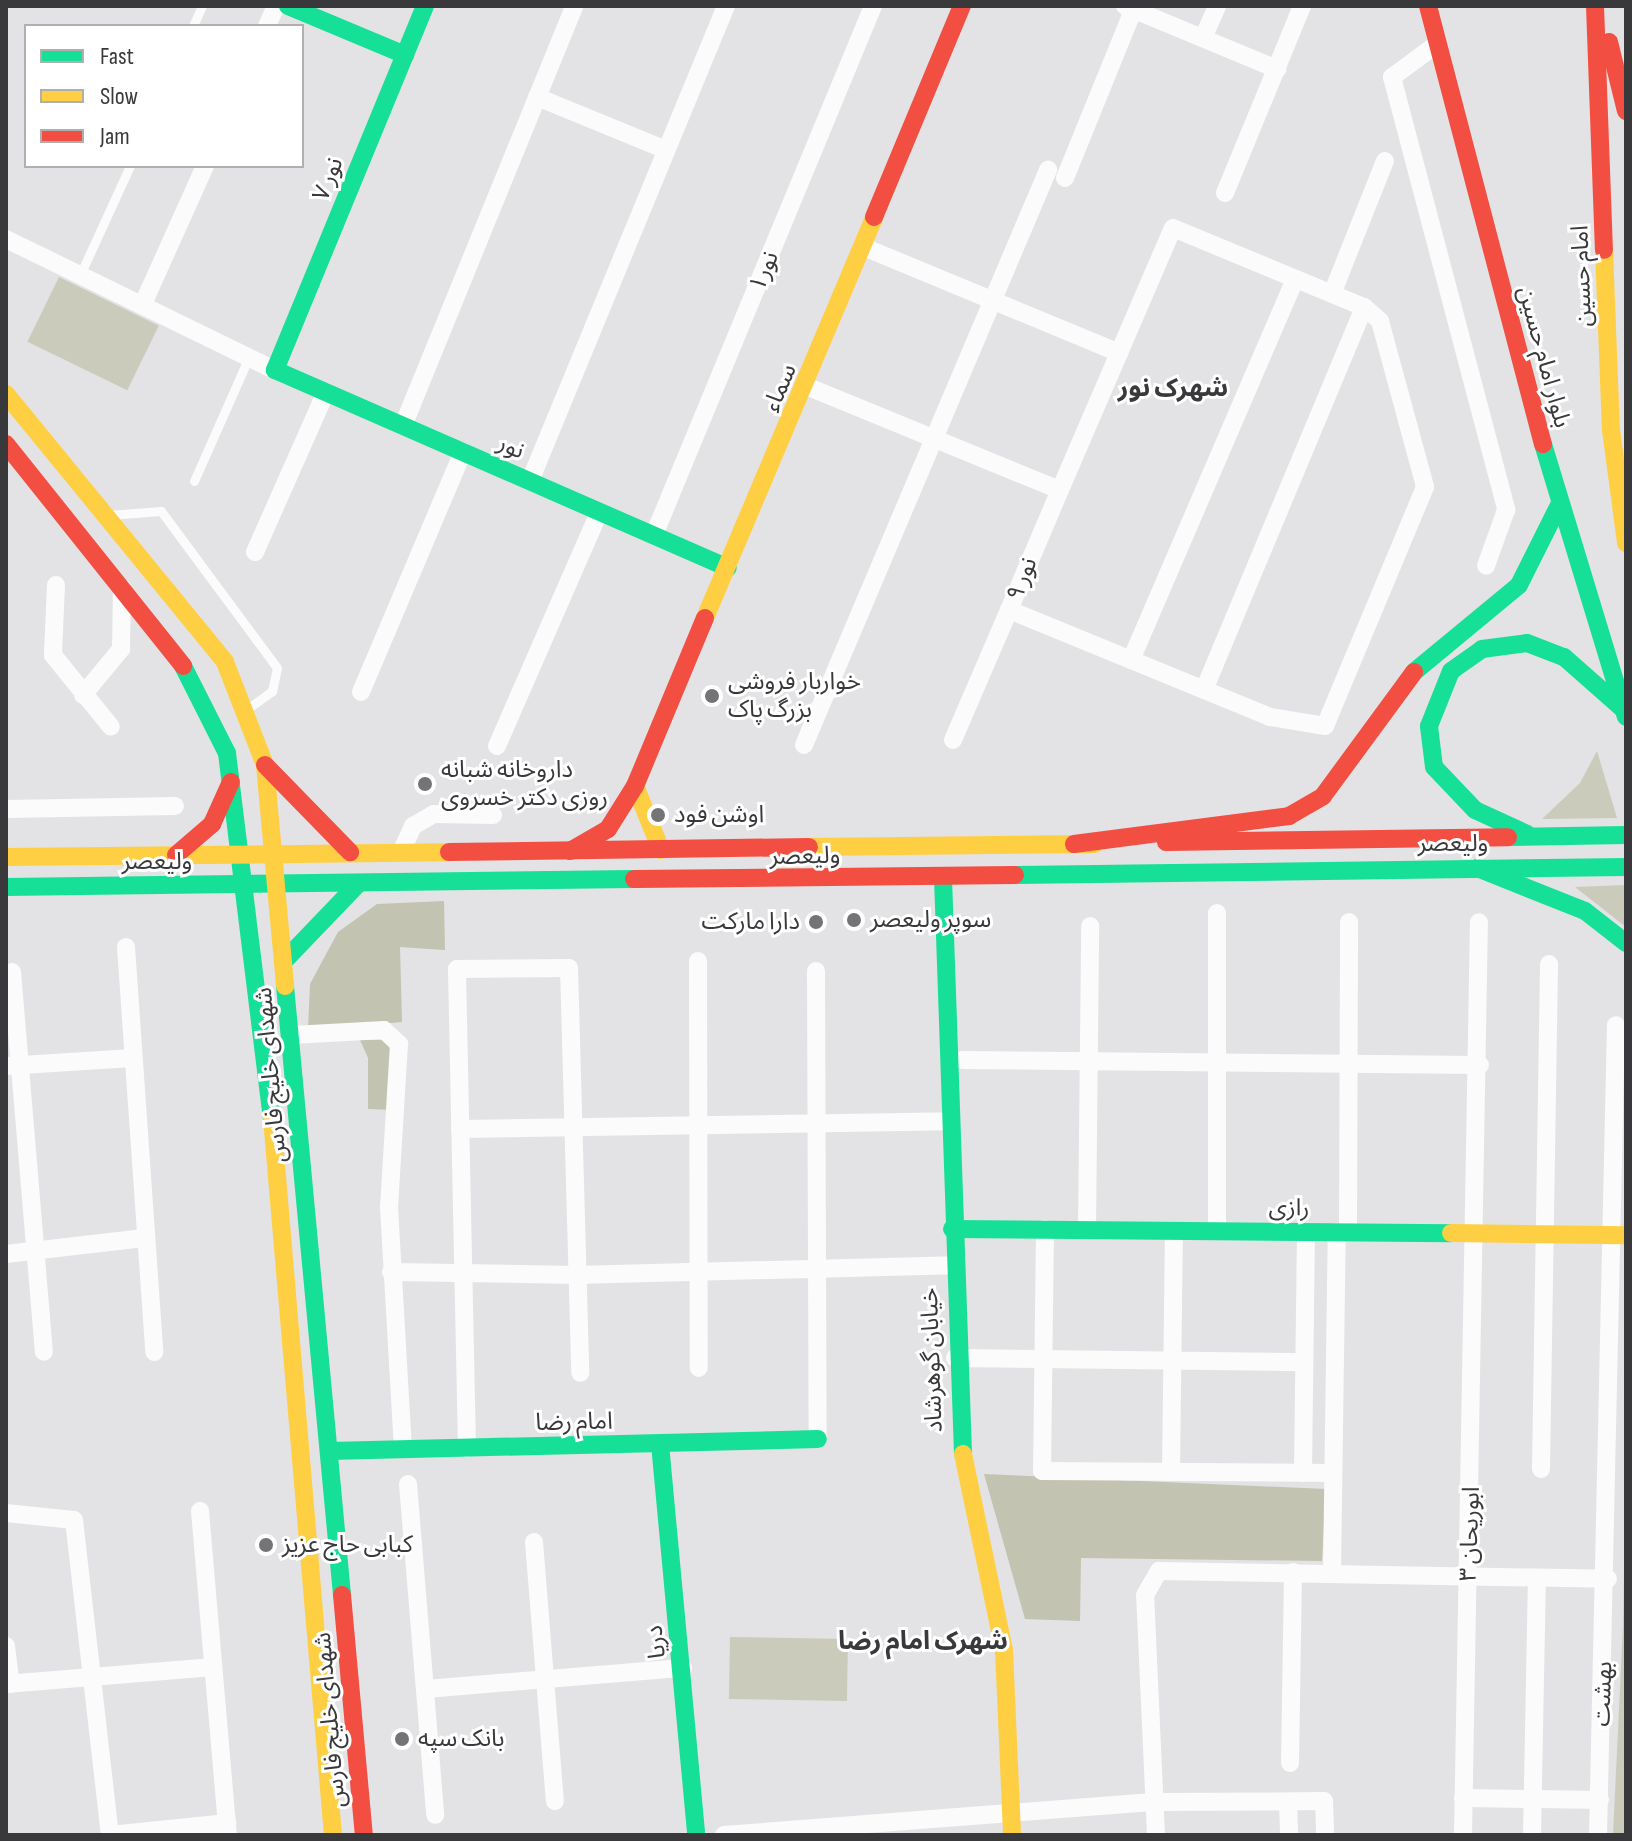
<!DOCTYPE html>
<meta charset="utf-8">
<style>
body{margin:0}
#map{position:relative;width:1632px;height:1841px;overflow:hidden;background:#e3e2e4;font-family:"Sofia Sans Condensed","Noto Sans Arabic",sans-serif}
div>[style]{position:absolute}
.green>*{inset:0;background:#cbcbbb;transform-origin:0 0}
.forest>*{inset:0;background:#c2c3b0}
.lane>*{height:9px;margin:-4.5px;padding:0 4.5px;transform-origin:4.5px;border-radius:4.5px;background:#fbfbfb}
.street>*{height:18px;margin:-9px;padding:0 9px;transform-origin:9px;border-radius:9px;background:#fbfbfb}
.fast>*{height:18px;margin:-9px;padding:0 9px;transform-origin:9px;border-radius:9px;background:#16e098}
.slow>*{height:18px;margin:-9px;padding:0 9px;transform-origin:9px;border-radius:9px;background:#ffcf43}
.jam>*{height:18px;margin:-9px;padding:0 9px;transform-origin:9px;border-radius:9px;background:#f24e42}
.dots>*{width:22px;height:22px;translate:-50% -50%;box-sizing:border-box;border:4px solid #fff;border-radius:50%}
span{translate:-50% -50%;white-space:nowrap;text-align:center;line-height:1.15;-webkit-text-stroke:6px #fff;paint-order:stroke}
.street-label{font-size:24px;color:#39383a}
.poi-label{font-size:24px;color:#39383a}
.left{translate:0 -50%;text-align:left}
.right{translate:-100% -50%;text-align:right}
.neighbourhood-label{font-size:26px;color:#39383a;font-weight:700}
.frame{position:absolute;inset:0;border:8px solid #39383a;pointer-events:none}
.legend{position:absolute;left:24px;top:24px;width:280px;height:144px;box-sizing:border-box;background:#fff;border:2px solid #b0afb0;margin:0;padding:10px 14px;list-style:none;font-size:24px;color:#39383a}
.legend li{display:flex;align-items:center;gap:16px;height:40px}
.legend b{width:40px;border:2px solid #b0afb0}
</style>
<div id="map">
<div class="green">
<div style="left:59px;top:277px;width:111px;height:72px;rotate:26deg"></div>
<div style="clip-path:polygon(1597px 751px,1617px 818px,1542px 819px,1580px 783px)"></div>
<div style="clip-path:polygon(1626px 885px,1626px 927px,1575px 887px)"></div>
<div style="clip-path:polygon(1626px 1454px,1626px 1835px,1613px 1835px,1623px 1626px)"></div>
<div style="left:730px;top:1637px;width:118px;height:62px;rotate:1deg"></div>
</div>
<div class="forest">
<div style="clip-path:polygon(444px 901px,445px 950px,400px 947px,402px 1022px,308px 1030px,310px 984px,338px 932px,377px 904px)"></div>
<div style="clip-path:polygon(360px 1040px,393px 1040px,397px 1110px,368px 1109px,368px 1058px)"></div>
<div style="clip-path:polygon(984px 1474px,1326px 1489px,1322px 1561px,1081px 1558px,1080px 1621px,1025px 1619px)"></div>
</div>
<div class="lane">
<div style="left:193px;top:26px;width:22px;rotate:-66deg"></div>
<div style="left:80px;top:275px;width:120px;rotate:-65.4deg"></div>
<div style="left:194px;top:481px;width:133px;rotate:-66.1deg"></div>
<div style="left:109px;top:515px;width:52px;rotate:-4.4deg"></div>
<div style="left:161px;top:511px;width:195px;rotate:53.5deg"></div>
<div style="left:277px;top:668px;width:24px;rotate:102deg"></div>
<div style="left:272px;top:691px;width:31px;rotate:144deg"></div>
</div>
<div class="street">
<div style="left:1125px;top:6px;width:165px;rotate:22.5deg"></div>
<div style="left:267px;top:26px;width:22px;rotate:-66deg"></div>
<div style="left:1203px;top:38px;width:35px;rotate:-66deg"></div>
<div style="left:1437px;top:44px;width:56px;rotate:143.7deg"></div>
<div style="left:1392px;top:77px;width:448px;rotate:75.2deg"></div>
<div style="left:1506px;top:510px;width:59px;rotate:109.7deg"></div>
<div style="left:537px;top:97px;width:139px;rotate:22.3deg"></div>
<div style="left:1065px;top:178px;width:186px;rotate:-67.9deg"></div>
<div style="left:1225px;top:193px;width:202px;rotate:-67.6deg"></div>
<div style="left:6px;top:239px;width:299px;rotate:26deg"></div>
<div style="left:866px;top:248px;width:274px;rotate:22.5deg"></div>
<div style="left:1332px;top:294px;width:143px;rotate:-68.3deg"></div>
<div style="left:143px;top:304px;width:151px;rotate:-65.8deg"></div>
<div style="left:806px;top:386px;width:274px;rotate:22.3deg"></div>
<div style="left:403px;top:426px;width:453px;rotate:-67.8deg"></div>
<div style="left:530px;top:481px;width:514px;rotate:-67.58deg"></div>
<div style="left:654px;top:535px;width:573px;rotate:-67.51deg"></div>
<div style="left:255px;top:552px;width:175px;rotate:-66.1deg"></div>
<div style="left:56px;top:585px;width:70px;rotate:92.5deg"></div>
<div style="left:53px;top:655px;width:92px;rotate:51.1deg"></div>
<div style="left:1131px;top:660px;width:415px;rotate:-66.7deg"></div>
<div style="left:1204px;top:690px;width:415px;rotate:-67.3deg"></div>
<div style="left:361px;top:692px;width:261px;rotate:-67deg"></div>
<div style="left:83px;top:695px;width:60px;rotate:-50.4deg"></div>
<div style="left:121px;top:649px;width:61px;rotate:-89.1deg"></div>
<div style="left:953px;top:740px;width:142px;rotate:-66.7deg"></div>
<div style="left:1009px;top:610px;width:130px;rotate:-67deg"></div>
<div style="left:1060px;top:490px;width:285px;rotate:-66.7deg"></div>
<div style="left:1173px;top:228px;width:207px;rotate:22.5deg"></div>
<div style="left:1364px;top:307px;width:21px;rotate:41deg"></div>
<div style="left:1380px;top:321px;width:172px;rotate:74.8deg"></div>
<div style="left:1425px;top:487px;width:259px;rotate:112.7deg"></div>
<div style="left:1325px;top:726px;width:56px;rotate:-170.7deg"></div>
<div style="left:1270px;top:717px;width:282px;rotate:-157.7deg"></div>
<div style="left:804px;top:745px;width:625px;rotate:-67.01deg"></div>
<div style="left:497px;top:746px;width:255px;rotate:-66.4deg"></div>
<div style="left:6px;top:809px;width:169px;rotate:-1deg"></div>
<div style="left:401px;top:852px;width:29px;rotate:-65deg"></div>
<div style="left:413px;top:826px;width:24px;rotate:-30deg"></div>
<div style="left:434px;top:814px;width:59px;rotate:1deg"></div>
<div style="left:1217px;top:913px;width:318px;rotate:90deg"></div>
<div style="left:126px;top:947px;width:406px;rotate:86deg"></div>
<div style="left:698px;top:961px;width:407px;rotate:89.9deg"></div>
<div style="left:816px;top:971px;width:468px;rotate:89.8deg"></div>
<div style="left:12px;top:972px;width:381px;rotate:85.2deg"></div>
<div style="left:292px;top:1035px;width:92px;rotate:-3.1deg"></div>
<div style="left:384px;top:1030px;width:21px;rotate:43deg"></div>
<div style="left:399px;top:1044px;width:163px;rotate:93.5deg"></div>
<div style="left:389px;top:1207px;width:242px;rotate:86.7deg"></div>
<div style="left:962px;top:1060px;width:518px;rotate:0.55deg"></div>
<div style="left:6px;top:1066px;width:127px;rotate:-3.6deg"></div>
<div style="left:460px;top:1129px;width:490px;rotate:-0.9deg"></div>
<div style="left:1045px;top:1229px;width:242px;rotate:90.7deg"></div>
<div style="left:1042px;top:1471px;width:291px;rotate:0.4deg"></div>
<div style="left:1087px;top:1230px;width:304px;rotate:-89.4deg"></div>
<div style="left:1348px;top:1232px;width:310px;rotate:-89.8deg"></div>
<div style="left:6px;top:1254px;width:139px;rotate:-6.6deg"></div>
<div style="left:391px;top:1272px;width:185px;rotate:0.9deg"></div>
<div style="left:576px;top:1275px;width:377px;rotate:-1.5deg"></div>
<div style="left:955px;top:1358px;width:349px;rotate:0.7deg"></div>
<div style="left:467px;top:1448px;width:479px;rotate:-91.2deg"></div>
<div style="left:457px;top:969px;width:112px;rotate:-0.5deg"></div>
<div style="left:569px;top:968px;width:405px;rotate:88.4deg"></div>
<div style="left:1541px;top:1469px;width:505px;rotate:-89.09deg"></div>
<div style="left:1171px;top:1472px;width:241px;rotate:-89.3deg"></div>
<div style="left:1303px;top:1473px;width:241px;rotate:-89.3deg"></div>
<div style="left:408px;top:1484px;width:332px;rotate:85.3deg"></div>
<div style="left:200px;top:1511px;width:325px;rotate:85.1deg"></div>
<div style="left:6px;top:1513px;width:68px;rotate:5.9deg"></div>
<div style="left:74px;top:1520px;width:317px;rotate:83.5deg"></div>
<div style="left:534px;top:1542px;width:260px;rotate:85.4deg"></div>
<div style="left:1332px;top:1573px;width:341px;rotate:-89.2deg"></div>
<div style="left:6px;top:1646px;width:38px;rotate:83deg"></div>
<div style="left:6px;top:1684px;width:208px;rotate:-4.7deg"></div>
<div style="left:426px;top:1689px;width:258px;rotate:-4.7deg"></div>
<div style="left:1290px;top:1763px;width:191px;rotate:-89.1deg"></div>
<div style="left:1463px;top:1798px;width:137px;rotate:0.8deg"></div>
<div style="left:1288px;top:1803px;width:32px;rotate:88deg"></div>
<div style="left:110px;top:1835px;width:118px;rotate:-5.9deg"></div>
<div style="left:724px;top:1835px;width:433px;rotate:-4.4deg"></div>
<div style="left:1156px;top:1802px;width:168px;rotate:-0.3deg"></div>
<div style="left:1324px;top:1801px;width:34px;rotate:88deg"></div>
<div style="left:1156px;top:1835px;width:240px;rotate:-92.6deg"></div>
<div style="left:1145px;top:1595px;width:28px;rotate:-60deg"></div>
<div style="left:1159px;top:1571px;width:449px;rotate:1deg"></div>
<div style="left:1463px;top:1835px;width:913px;rotate:-89deg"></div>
<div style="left:1532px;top:1835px;width:256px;rotate:-88.9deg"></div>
<div style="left:1598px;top:1835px;width:810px;rotate:-88.73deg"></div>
</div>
<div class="fast">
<div style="left:288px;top:6px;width:127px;rotate:22.7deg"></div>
<div style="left:425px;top:6px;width:394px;rotate:112.4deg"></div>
<div style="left:275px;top:370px;width:494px;rotate:23.6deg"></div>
<div style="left:1543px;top:444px;width:285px;rotate:73.1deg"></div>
<div style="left:183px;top:666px;width:97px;rotate:63.2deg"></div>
<div style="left:227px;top:753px;width:368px;rotate:83deg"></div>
<div style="left:1414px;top:672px;width:136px;rotate:-39.6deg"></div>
<div style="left:1519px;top:585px;width:89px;rotate:-63.4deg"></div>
<div style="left:1527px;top:834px;width:57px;rotate:-155.2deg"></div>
<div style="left:1475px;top:810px;width:59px;rotate:-133.6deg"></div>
<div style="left:1434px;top:767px;width:41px;rotate:-97deg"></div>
<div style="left:1429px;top:726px;width:59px;rotate:-68.2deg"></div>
<div style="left:1451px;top:671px;width:38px;rotate:-35deg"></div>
<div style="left:1482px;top:649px;width:45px;rotate:-7.6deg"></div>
<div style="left:1527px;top:643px;width:40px;rotate:21deg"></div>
<div style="left:1564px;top:657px;width:79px;rotate:41.4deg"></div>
<div style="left:1508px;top:837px;width:118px;rotate:-1deg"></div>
<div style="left:1477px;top:868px;width:116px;rotate:21.7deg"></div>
<div style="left:1585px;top:911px;width:52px;rotate:38deg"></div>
<div style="left:1015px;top:875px;width:611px;rotate:-0.75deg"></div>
<div style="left:943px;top:878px;width:576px;rotate:88.01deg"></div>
<div style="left:6px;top:887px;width:628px;rotate:-0.73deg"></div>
<div style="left:285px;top:960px;width:104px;rotate:-46.2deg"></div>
<div style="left:285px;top:986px;width:612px;rotate:84.65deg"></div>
<div style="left:952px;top:1229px;width:499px;rotate:0.5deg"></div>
<div style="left:660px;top:1444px;width:393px;rotate:84.7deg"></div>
<div style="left:330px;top:1451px;width:488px;rotate:-1.4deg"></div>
</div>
<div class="slow">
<div style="left:1604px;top:250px;width:180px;rotate:87.8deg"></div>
<div style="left:1611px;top:430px;width:114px;rotate:82.4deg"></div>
<div style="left:6px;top:394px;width:346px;rotate:50.7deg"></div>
<div style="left:225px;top:662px;width:110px;rotate:68.8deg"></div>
<div style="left:265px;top:765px;width:222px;rotate:84.8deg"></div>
<div style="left:705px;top:618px;width:435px;rotate:-67.1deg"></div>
<div style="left:635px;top:786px;width:69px;rotate:67.9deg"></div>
<div style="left:809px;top:847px;width:286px;rotate:-0.6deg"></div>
<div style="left:6px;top:857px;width:443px;rotate:-0.6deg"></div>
<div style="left:272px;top:1118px;width:720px;rotate:85.14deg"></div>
<div style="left:1451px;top:1233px;width:175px;rotate:0.7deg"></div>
<div style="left:963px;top:1454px;width:200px;rotate:78.2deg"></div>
<div style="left:1004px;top:1650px;width:185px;rotate:87.5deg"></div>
</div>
<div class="jam">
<div style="left:1428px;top:6px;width:453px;rotate:75.3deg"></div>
<div style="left:1595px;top:6px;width:244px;rotate:87.9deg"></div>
<div style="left:1609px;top:42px;width:71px;rotate:76.2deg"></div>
<div style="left:874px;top:217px;width:229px;rotate:-67.4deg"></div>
<div style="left:6px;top:444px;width:284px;rotate:51.4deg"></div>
<div style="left:265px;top:765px;width:122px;rotate:45.7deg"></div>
<div style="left:1166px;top:842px;width:342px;rotate:-0.8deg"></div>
<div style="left:1074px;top:844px;width:217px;rotate:-7.4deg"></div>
<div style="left:1289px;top:816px;width:39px;rotate:-30deg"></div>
<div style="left:1323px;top:796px;width:154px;rotate:-53.7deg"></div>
<div style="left:570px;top:851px;width:44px;rotate:-30.1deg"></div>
<div style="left:608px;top:829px;width:51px;rotate:-57.9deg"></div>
<div style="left:635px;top:786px;width:182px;rotate:-67.4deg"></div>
<div style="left:449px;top:852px;width:360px;rotate:-0.8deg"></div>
<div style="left:176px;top:855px;width:48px;rotate:-40.7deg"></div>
<div style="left:212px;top:824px;width:46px;rotate:-65.7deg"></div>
<div style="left:634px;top:879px;width:381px;rotate:-0.6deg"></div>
<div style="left:342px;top:1595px;width:241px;rotate:84.8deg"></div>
</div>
<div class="dots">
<div style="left:712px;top:696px;background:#747476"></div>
<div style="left:425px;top:784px;background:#747476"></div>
<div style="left:658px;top:815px;background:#747476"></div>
<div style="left:854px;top:920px;background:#747476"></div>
<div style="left:816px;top:922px;background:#747476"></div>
<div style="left:266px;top:1545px;background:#747476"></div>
<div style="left:402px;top:1739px;background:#747476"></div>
</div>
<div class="street-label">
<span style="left:328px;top:179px;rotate:-68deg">نور ۷</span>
<span style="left:764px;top:271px;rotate:-67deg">نور۱</span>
<span style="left:1582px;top:276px;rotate:-92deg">امام حسین</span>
<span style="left:1544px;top:357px;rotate:75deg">بلوار امام حسین</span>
<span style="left:780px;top:388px;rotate:-67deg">سماء</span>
<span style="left:511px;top:447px;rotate:24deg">نور</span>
<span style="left:1022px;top:579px;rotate:-68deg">نور ۹</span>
<span style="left:1453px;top:844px">ولیعصر</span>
<span style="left:805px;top:856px;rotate:-1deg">ولیعصر</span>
<span style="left:157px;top:862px">ولیعصر</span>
<span style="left:271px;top:1075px;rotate:-95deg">شهدای خلیج فارس</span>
<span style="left:1289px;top:1208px;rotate:1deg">رازی</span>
<span style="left:932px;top:1360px;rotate:-92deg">خیابان گوهرشاد</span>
<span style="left:574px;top:1422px;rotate:-1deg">امام رضا</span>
<span style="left:1470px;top:1534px;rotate:-88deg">ابوریحان ۳</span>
<span style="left:656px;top:1642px;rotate:-96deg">دریا</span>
<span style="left:1603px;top:1694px;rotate:-88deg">بهشت</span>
<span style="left:330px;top:1720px;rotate:-95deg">شهدای خلیج فارس</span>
</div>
<div class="poi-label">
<span class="left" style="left:728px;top:696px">خواربار فروشی<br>بزرگ پاک</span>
<span class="left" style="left:441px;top:784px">داروخانه شبانه<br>روزی دکتر خسروی</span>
<span class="left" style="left:674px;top:815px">اوشن فود</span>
<span class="left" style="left:870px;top:920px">سوپر ولیعصر</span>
<span class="right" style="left:800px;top:922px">دارا مارکت</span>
<span class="left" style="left:282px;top:1545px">کبابی حاج عزیز</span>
<span class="left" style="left:418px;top:1739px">بانک سپه</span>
</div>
<div class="neighbourhood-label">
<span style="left:1173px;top:389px">شهرک نور</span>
<span style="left:923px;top:1642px">شهرک امام رضا</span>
</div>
<div class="frame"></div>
<ul class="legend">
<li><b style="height:10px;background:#16e098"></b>Fast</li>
<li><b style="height:10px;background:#ffcf43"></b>Slow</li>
<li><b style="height:10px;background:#f24e42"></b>Jam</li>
</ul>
</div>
